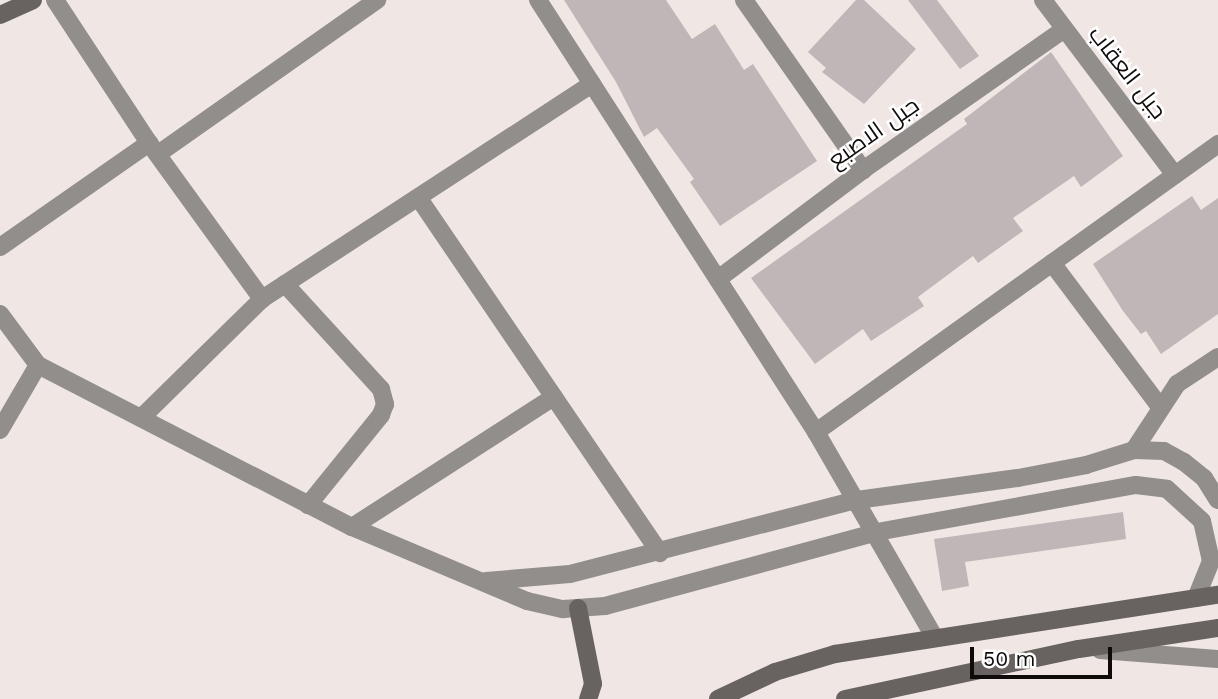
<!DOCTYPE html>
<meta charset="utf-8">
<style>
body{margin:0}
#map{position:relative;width:1218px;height:699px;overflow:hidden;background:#f0e7e5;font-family:"Work Sans",Cairo,sans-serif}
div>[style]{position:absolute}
.building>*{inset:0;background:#bfb6b8}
.street>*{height:18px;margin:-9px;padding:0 9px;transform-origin:9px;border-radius:9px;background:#918e8c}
.secondary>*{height:18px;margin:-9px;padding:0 9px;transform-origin:9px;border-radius:9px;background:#686361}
span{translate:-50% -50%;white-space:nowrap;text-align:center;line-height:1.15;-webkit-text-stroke:5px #fff;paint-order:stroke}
.street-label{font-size:23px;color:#0e0b0a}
.scale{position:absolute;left:970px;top:647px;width:142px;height:32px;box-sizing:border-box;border:4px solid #0e0b0a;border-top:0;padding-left:9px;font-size:21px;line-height:24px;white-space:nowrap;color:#0e0b0a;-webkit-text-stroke:5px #fff;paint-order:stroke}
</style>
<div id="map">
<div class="building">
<div style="clip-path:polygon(564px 0,666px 0,692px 39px,715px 24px,744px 70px,753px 64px,817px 161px,720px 226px,690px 182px,694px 179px,657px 128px,644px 137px,616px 82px)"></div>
<div style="clip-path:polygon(856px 0,864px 0,916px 49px,864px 104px,822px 72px,826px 68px,808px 52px)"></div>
<div style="clip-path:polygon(908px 0,937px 0,979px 56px,960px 69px)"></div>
<div style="clip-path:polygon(1051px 52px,1123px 156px,1081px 187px,1074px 176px,1013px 218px,1023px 231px,978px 263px,973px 256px,918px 297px,924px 306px,871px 341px,863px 329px,815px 364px,751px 278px,967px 124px,964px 119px)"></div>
<div style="clip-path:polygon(1192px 196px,1201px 210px,1218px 198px,1218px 314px,1161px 354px,1146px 331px,1141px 334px,1123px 311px,1093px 264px)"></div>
<div style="clip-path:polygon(1123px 512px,1126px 539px,965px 562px,969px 586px,942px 591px,934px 539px)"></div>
</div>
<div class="street">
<div style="left:55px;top:0;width:171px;rotate:56.7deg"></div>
<div style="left:149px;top:143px;width:193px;rotate:54.1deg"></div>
<div style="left:538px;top:0;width:514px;rotate:57.24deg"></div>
<div style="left:816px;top:432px;width:236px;rotate:60deg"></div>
<div style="left:744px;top:0;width:208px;rotate:55deg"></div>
<div style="left:1043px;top:0;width:219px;rotate:53deg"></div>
<div style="left:158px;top:154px;width:268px;rotate:-35.1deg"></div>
<div style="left:420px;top:200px;width:427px;rotate:55.8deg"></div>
<div style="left:0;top:247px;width:182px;rotate:-34.9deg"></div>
<div style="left:1052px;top:263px;width:181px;rotate:53.1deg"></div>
<div style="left:718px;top:279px;width:181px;rotate:-36.9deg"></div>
<div style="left:863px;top:170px;width:244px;rotate:-35deg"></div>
<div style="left:285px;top:284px;width:142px;rotate:47.6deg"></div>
<div style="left:381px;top:389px;width:16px;rotate:75deg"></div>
<div style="left:385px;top:404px;width:12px;rotate:110deg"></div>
<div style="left:381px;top:415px;width:116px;rotate:129deg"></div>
<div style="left:0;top:314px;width:64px;rotate:53.3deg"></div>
<div style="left:38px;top:365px;width:353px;rotate:27.3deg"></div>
<div style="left:352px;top:527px;width:190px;rotate:22.9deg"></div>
<div style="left:527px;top:601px;width:37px;rotate:13deg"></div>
<div style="left:563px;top:609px;width:42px;rotate:-4.1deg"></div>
<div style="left:605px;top:606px;width:282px;rotate:-15.2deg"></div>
<div style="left:877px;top:532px;width:263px;rotate:-10.3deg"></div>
<div style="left:1136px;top:485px;width:31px;rotate:7deg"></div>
<div style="left:1167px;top:489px;width:47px;rotate:42.4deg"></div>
<div style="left:1202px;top:521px;width:41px;rotate:77.3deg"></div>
<div style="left:1211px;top:561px;width:40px;rotate:112deg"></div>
<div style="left:141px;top:418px;width:170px;rotate:-44.5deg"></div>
<div style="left:262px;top:299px;width:394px;rotate:-33.1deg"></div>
<div style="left:0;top:430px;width:75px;rotate:-59.7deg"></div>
<div style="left:816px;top:432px;width:495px;rotate:-35.6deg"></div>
<div style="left:1134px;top:450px;width:79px;rotate:-56.9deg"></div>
<div style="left:1177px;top:384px;width:49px;rotate:-33.4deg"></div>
<div style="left:352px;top:527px;width:240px;rotate:-32.8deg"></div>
<div style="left:486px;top:581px;width:84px;rotate:-4.8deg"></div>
<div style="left:570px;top:574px;width:296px;rotate:-14.5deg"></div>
<div style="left:857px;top:500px;width:162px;rotate:-7.8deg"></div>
<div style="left:1018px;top:478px;width:69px;rotate:-10.8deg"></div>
<div style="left:1086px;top:465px;width:50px;rotate:-17.4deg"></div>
<div style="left:1134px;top:450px;width:30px;rotate:2deg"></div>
<div style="left:1164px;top:451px;width:23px;rotate:29deg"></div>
<div style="left:1184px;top:462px;width:26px;rotate:39deg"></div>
<div style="left:1204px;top:478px;width:26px;rotate:58deg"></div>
<div style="left:1100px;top:650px;width:118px;rotate:4.4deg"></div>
</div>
<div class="secondary">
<div style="left:0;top:15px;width:36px;rotate:-24deg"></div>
<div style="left:578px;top:608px;width:77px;rotate:78.8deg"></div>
<div style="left:593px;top:684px;width:16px;rotate:108deg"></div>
<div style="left:718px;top:699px;width:63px;rotate:-25.3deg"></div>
<div style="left:775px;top:672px;width:63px;rotate:-16.7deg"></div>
<div style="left:835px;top:654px;width:388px;rotate:-8.8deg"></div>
<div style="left:845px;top:699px;width:239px;rotate:-12.1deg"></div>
<div style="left:1079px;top:649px;width:141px;rotate:-8.6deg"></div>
</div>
<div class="street-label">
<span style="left:1127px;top:73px;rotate:52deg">جبل العقاب</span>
<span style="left:874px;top:133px;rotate:-35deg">جبل الاصبع</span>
</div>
<div class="scale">50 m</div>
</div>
